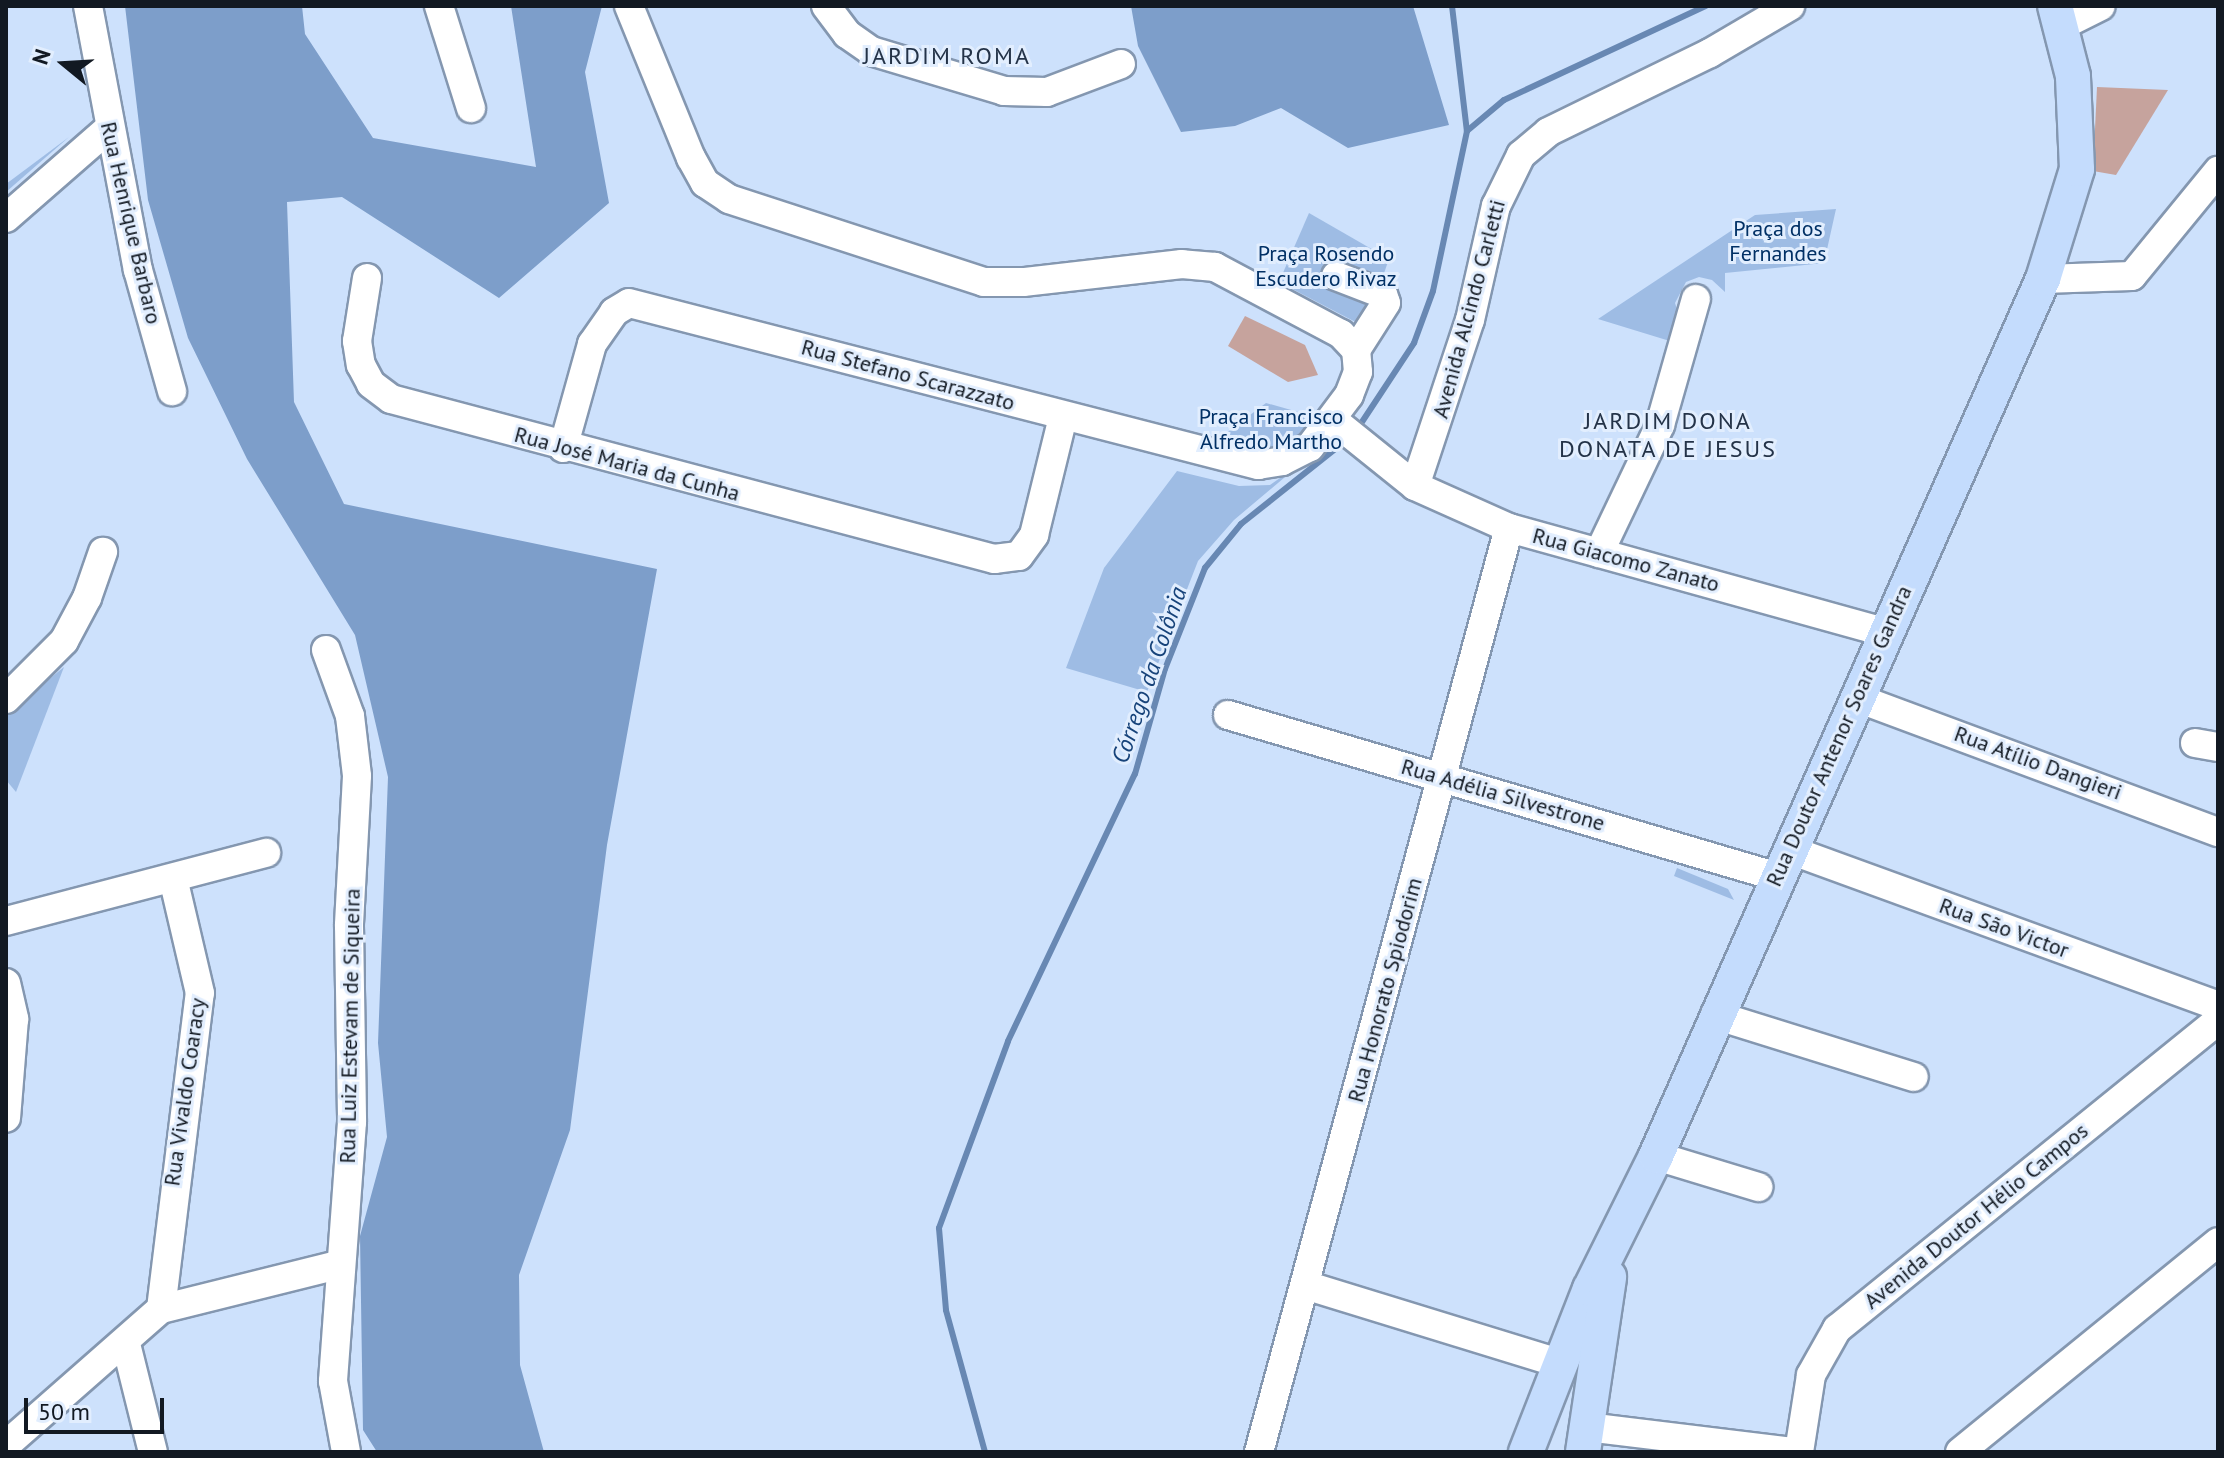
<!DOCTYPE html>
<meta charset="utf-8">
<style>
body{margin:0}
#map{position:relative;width:2224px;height:1458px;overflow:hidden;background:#cde1fc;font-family:"PT Sans",sans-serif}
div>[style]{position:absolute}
.green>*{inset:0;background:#9ebce4}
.forest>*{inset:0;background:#7d9eca}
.stream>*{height:6px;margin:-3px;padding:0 3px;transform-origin:3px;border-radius:3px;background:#6888b3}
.building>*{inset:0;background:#c6a39d}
.roads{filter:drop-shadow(2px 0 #8497b0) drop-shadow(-2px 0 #8497b0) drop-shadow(0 2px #8497b0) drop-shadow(0 -2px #8497b0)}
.minor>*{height:28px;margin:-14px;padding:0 14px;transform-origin:14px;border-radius:14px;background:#fff}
.major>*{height:34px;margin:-17px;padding:0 17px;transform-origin:17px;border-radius:17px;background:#c4dcfd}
span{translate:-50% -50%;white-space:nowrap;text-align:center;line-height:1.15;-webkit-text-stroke:6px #e2eefe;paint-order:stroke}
.street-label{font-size:22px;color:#121922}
.park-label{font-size:22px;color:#013065}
.neighbourhood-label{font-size:24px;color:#243348;letter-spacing:2px}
.water-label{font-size:24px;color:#17437a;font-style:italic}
.frame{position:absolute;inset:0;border:8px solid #121922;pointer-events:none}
.north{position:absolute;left:24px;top:24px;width:80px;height:80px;-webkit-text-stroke:6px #e2eefe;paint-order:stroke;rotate:288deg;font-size:22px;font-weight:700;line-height:32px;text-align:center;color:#121922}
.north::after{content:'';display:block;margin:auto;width:28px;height:36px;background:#121922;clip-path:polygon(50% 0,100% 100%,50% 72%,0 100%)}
.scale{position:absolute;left:24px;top:1398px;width:140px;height:36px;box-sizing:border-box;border:4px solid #121922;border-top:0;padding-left:10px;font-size:24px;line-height:28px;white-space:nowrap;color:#121922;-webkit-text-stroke:6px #e2eefe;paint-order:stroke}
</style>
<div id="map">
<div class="green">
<div style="clip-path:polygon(69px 137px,6px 192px,6px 184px)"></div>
<div style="clip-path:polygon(1836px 209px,1824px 263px,1725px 273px,1725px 292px,1712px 280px,1699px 277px,1686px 282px,1675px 303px,1679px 315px,1673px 342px,1598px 319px,1755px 215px)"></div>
<div style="clip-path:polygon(1309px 213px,1389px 259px,1365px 327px,1279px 282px)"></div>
<div style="clip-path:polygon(1266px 403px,1323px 419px,1311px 435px,1260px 456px,1214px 442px)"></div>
<div style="clip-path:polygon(1304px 461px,1234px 520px,1198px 561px,1147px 692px,1066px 668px,1104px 568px,1177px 471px,1239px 486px,1270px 485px)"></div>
<div style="clip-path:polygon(64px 667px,16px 792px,6px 780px,6px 714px)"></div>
<div style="clip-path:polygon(1677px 868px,1728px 889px,1734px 900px,1674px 876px)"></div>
</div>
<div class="forest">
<div style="clip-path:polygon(125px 6px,302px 6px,305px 34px,373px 138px,536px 167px,511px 6px,602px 6px,585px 72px,609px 203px,499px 298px,342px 197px,287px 202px,294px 402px,344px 504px,657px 569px,607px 845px,570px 1130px,519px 1275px,520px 1365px,544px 1452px,377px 1452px,363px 1430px,360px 1236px,387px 1137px,378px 1043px,388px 777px,355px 635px,247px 459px,188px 338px,148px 200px)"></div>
<div style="clip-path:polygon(1131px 6px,1413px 6px,1449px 125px,1348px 148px,1281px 108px,1235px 126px,1181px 132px,1138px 46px)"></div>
</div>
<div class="stream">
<div style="left:1452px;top:6px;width:126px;rotate:83.2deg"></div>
<div style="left:1358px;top:428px;width:102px;rotate:-56.6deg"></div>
<div style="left:1414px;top:343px;width:55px;rotate:-69.9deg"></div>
<div style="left:1433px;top:291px;width:164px;rotate:-78deg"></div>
<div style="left:1467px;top:131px;width:48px;rotate:-40deg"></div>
<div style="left:1504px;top:100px;width:223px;rotate:-25deg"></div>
<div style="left:985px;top:1452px;width:147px;rotate:-105.4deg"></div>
<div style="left:946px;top:1310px;width:82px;rotate:-94.9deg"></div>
<div style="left:939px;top:1228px;width:199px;rotate:-69.7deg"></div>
<div style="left:1008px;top:1041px;width:296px;rotate:-64.6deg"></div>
<div style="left:1135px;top:774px;width:109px;rotate:-74.1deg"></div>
<div style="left:1165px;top:669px;width:109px;rotate:-68.4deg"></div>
<div style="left:1205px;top:568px;width:57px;rotate:-50.7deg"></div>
<div style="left:1241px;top:524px;width:137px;rotate:-38.5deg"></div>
</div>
<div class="building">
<div style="clip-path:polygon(2097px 87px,2168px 90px,2116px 175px,2093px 171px)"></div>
<div style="clip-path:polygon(1245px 316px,1305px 345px,1318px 375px,1288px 382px,1228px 346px)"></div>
</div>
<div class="roads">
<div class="minor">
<div style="left:88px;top:6px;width:269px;rotate:79.3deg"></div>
<div style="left:138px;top:270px;width:126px;rotate:74.3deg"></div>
<div style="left:439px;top:6px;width:107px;rotate:72.6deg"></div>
<div style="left:826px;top:6px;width:35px;rotate:53deg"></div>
<div style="left:847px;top:34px;width:29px;rotate:35deg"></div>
<div style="left:871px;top:51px;width:139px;rotate:16.7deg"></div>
<div style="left:1004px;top:91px;width:43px;rotate:1.3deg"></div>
<div style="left:1047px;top:92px;width:79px;rotate:-20.7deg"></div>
<div style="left:2063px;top:25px;width:42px;rotate:-26.6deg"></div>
<div style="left:6px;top:218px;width:135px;rotate:-41.1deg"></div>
<div style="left:1336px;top:276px;width:50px;rotate:21deg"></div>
<div style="left:1383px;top:294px;width:9px;rotate:72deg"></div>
<div style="left:1386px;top:303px;width:56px;rotate:122.6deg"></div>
<div style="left:367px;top:278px;width:64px;rotate:99deg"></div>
<div style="left:357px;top:341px;width:24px;rotate:81deg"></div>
<div style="left:361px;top:365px;width:21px;rotate:62deg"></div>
<div style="left:371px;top:384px;width:25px;rotate:37deg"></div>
<div style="left:391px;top:399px;width:624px;rotate:14.86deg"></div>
<div style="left:994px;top:559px;width:25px;rotate:-7deg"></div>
<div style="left:1019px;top:556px;width:26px;rotate:-54deg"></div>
<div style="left:1034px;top:535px;width:122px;rotate:-76.2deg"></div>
<div style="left:2043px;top:279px;width:89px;rotate:-1.9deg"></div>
<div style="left:2132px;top:276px;width:136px;rotate:-50.7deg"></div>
<div style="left:1333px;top:420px;width:105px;rotate:38.8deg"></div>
<div style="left:1415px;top:486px;width:103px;rotate:24.1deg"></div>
<div style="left:1509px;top:528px;width:390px;rotate:15.5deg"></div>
<div style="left:563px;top:448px;width:108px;rotate:-74.4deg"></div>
<div style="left:592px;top:344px;width:39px;rotate:-55deg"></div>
<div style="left:614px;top:312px;width:17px;rotate:-31deg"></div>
<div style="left:629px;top:303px;width:650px;rotate:14.44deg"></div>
<div style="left:1258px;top:465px;width:24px;rotate:-9deg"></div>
<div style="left:1282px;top:461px;width:31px;rotate:-27deg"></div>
<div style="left:1310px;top:447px;width:65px;rotate:-53.1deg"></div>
<div style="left:1349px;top:395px;width:25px;rotate:-69deg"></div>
<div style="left:1358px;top:372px;width:22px;rotate:-95deg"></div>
<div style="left:1356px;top:350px;width:22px;rotate:-133deg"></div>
<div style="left:1341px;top:334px;width:143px;rotate:-152deg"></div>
<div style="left:1215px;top:267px;width:33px;rotate:-175deg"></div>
<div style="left:1182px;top:264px;width:160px;rotate:173.5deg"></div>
<div style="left:1023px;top:282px;width:39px;rotate:180deg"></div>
<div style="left:984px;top:282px;width:268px;rotate:-162deg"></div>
<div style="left:729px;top:199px;width:29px;rotate:-146deg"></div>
<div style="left:705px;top:183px;width:29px;rotate:-119deg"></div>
<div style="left:691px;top:158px;width:164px;rotate:-112.2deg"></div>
<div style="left:1415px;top:486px;width:175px;rotate:-71.7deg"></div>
<div style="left:1470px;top:320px;width:117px;rotate:-77.2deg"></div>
<div style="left:1496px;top:206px;width:57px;rotate:-63.9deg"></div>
<div style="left:1521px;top:155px;width:35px;rotate:-40deg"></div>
<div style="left:1548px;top:132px;width:180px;rotate:-26deg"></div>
<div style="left:1710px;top:53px;width:93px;rotate:-30.4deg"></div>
<div style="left:1599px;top:553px;width:142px;rotate:-64.5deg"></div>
<div style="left:1660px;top:425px;width:131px;rotate:-74.1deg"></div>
<div style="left:326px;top:650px;width:70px;rotate:70deg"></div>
<div style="left:350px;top:716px;width:60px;rotate:83.3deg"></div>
<div style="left:357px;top:776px;width:150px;rotate:93.1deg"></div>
<div style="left:349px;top:926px;width:196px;rotate:89.1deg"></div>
<div style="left:352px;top:1122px;width:260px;rotate:94.2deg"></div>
<div style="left:333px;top:1381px;width:72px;rotate:79.6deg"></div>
<div style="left:1857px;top:698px;width:385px;rotate:20.4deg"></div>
<div style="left:6px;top:699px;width:82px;rotate:-45deg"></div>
<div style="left:64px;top:641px;width:49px;rotate:-61.9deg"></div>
<div style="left:87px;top:598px;width:49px;rotate:-70.8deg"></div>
<div style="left:1228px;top:715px;width:573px;rotate:16.41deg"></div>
<div style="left:2195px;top:743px;width:23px;rotate:10deg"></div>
<div style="left:1790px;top:850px;width:456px;rotate:20deg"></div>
<div style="left:6px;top:921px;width:269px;rotate:-14.7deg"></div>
<div style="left:6px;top:983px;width:37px;rotate:77deg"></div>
<div style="left:14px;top:1019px;width:99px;rotate:94.6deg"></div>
<div style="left:1715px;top:1015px;width:208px;rotate:17.3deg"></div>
<div style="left:1656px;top:1156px;width:107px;rotate:16.9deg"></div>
<div style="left:1305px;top:1285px;width:268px;rotate:17.1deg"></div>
<div style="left:161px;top:1309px;width:318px;rotate:-83deg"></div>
<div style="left:200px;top:993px;width:118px;rotate:-103.2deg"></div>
<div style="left:126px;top:1344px;width:111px;rotate:76deg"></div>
<div style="left:1587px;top:1427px;width:209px;rotate:6.9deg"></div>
<div style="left:6px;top:1445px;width:206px;rotate:-41.3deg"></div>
<div style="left:161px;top:1309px;width:182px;rotate:-14deg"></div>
<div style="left:1259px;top:1452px;width:957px;rotate:-74.86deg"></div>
<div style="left:1799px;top:1452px;width:78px;rotate:-81.1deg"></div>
<div style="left:1811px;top:1375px;width:53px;rotate:-60.5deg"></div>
<div style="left:1837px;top:1329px;width:490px;rotate:-39deg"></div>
<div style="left:1960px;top:1452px;width:333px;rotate:-39.1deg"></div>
</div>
<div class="major">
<div style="left:1526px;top:1452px;width:175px;rotate:-68.6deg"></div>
<div style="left:1590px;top:1289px;width:148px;rotate:-63.6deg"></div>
<div style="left:1656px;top:1156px;width:959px;rotate:-66.19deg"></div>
<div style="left:2043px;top:279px;width:115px;rotate:-72.8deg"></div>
<div style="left:2077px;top:169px;width:93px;rotate:-92.5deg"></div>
<div style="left:2073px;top:76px;width:72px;rotate:-104.4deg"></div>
<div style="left:1583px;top:1452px;width:177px;rotate:-81.5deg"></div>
</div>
</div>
<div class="street-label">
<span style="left:131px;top:223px;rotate:77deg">Rua Henrique Barbaro</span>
<span style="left:1469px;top:309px;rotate:-75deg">Avenida Alcindo Carletti</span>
<span style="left:908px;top:375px;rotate:15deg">Rua Stefano Scarazzato</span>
<span style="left:627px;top:464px;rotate:15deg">Rua José Maria da Cunha</span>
<span style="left:1626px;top:560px;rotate:15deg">Rua Giacomo Zanato</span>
<span style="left:1839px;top:736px;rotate:-66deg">Rua Doutor Antenor Soares Gandra</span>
<span style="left:2038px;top:763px;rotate:20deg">Rua Atílio Dangieri</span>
<span style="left:1503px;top:795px;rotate:16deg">Rua Adélia Silvestrone</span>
<span style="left:2004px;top:928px;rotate:20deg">Rua São Victor</span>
<span style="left:1385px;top:990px;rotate:-75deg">Rua Honorato Spiodorim</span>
<span style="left:350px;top:1026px;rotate:-89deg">Rua Luiz Estevam de Siqueira</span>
<span style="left:185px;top:1092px;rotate:-82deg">Rua Vivaldo Coaracy</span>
<span style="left:1976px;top:1216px;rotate:-39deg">Avenida Doutor Hélio Campos</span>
</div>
<div class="park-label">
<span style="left:1778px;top:241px">Praça dos<br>Fernandes</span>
<span style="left:1326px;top:266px">Praça Rosendo<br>Escudero Rivaz</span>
<span style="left:1271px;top:429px">Praça Francisco<br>Alfredo Martho</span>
</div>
<div class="neighbourhood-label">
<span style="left:947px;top:56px">JARDIM ROMA</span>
<span style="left:1668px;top:435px">JARDIM DONA<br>DONATA DE JESUS</span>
</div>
<div class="water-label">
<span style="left:1149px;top:675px;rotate:-71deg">Córrego da Colônia</span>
</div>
<div class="frame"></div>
<div class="north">N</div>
<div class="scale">50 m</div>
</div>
